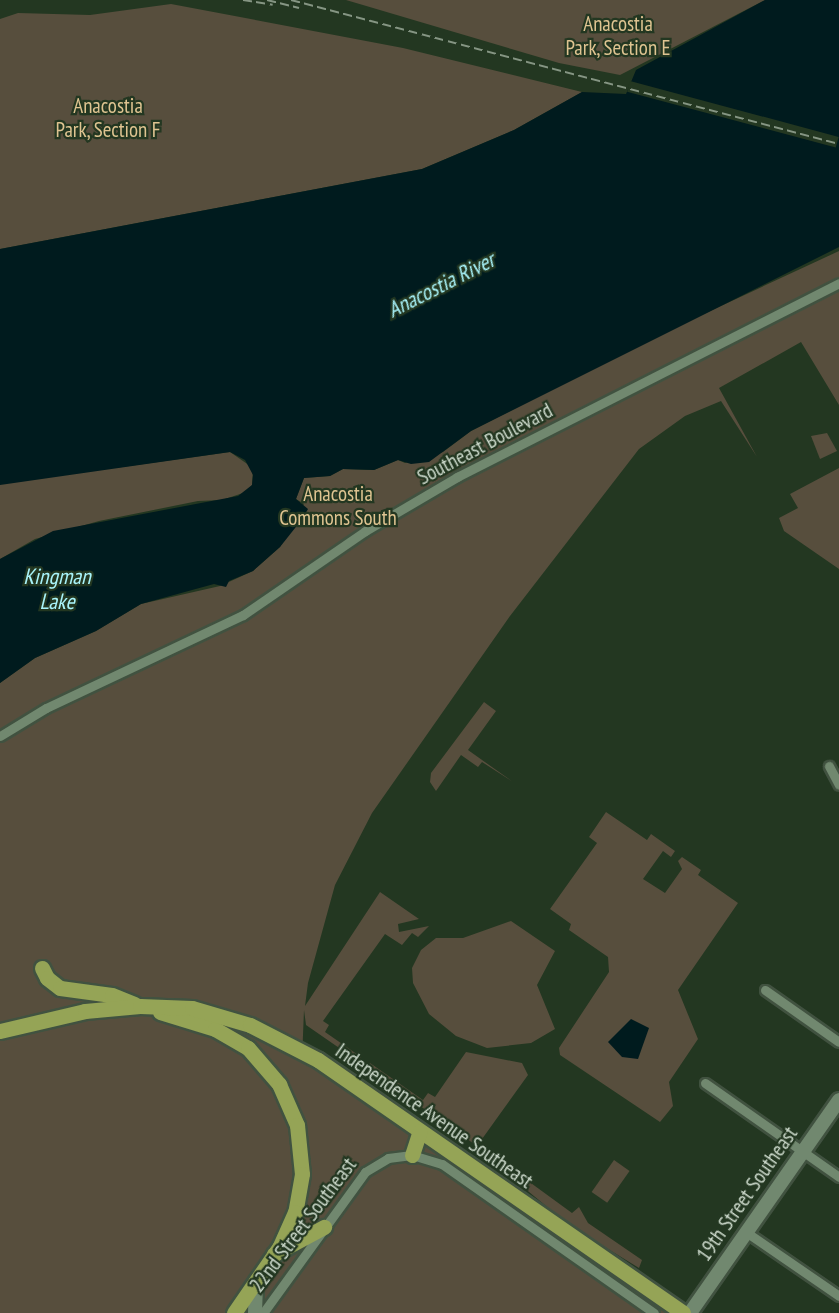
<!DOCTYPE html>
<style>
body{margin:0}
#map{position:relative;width:839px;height:1313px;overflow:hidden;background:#233721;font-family:"PT Sans Narrow",sans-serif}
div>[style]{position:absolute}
.green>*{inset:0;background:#574e3d;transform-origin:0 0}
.water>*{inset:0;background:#001b1e}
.pier>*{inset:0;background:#233721;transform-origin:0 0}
.roads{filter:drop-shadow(2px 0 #415240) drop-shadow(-2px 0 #415240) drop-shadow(0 2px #415240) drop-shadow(0 -2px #415240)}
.street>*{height:9px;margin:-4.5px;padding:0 4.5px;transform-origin:4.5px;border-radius:4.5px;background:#71886f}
.secondary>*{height:14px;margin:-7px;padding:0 7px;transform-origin:7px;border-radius:7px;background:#71886f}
.primary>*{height:15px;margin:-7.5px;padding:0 7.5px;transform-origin:7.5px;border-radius:7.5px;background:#95a456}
.rail>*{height:2px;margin-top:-1px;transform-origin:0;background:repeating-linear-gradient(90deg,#859583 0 9px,transparent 0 13.5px)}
span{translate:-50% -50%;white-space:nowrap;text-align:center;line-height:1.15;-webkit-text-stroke:4.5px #233721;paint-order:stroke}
.park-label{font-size:21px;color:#dfc491}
.street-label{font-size:21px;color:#ccd9cb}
.water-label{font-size:22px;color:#a8f3f9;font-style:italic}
</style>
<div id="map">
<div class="green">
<div style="clip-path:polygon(346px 0,765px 0,620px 75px,559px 63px)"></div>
<div style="clip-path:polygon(171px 4px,403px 48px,582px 92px,514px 130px,422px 169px,0 249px,0 19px,18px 13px,90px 15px)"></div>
<div style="clip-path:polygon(839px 251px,839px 405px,801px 342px,719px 388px,757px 457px,721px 401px,685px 416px,639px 449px,510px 616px,372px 813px,335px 885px,308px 983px,305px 1006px,380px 892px,419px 919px,398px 924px,399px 932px,429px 926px,418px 937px,412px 933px,402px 945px,385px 934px,323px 1021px,329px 1025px,325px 1032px,361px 1057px,358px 1061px,306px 1025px,304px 1010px,302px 1060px,666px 1313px,0 1313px,0 683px,35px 658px,96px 631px,141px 604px,220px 586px,253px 571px,280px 547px,304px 504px,296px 499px,304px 478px,330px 476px,343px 469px,374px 470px,398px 460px,405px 463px,443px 452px,471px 431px,652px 338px)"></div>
<div style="clip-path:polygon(827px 433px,837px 451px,820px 459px,811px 436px)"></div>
<div style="clip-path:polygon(0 439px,115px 468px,230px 452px,253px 468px,252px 485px,246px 492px,222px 500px,198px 501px,99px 521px,35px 539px,0 559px)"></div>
<div style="clip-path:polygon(839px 468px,839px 569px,784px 531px,779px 518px,798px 508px,790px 494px)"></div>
<div style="clip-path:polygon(484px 702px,496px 711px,468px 750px,513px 782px,482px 762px,478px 767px,461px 755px,436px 791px,430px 782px,431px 773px)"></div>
<div style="clip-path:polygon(606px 812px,647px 840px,651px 834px,675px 851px,671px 857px,663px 851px,643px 879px,665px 893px,682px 869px,678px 861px,682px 857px,701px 870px,698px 875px,738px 903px,678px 990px,698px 1039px,669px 1082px,673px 1106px,660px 1122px,560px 1055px,559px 1048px,609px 972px,608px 957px,569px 930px,571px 924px,550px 909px,597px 843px,589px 837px)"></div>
<div style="clip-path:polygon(511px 921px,555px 951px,537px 985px,555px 1029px,531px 1043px,487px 1048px,456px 1036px,429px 1014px,413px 983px,412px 968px,421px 950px,436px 938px,463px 938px)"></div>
<div style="clip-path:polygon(466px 1052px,522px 1063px,528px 1075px,477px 1146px,366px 1068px,370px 1063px,423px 1100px,428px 1093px,435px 1097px)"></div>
<div style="left:614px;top:1160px;width:19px;height:39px;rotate:35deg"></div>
<div style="clip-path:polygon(524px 1178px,572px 1213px,579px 1207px,588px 1223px,642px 1260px,639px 1268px,569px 1225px,523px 1187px)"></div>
</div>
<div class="water">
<div style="clip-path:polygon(765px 0,839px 0,839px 247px,471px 431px,429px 462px,411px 464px,398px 460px,374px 470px,343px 469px,330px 476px,304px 478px,296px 499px,308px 509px,303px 518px,280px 547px,253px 571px,229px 581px,226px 587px,214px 584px,141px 604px,96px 631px,35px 658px,0 683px,0 559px,53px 531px,238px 496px,252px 485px,253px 475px,245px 460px,230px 452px,0 485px,0 249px,422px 169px,514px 130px,582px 92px,626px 94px,636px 70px)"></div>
<div style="clip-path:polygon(631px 1019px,649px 1028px,638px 1059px,622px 1057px,608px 1042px)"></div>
</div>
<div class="pier">
<div style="left:630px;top:81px;width:216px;height:11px;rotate:15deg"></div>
</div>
<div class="roads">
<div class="street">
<div style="left:0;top:736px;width:54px;rotate:-31.3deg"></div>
<div style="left:46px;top:708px;width:218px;rotate:-25.3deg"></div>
<div style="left:243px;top:615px;width:148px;rotate:-34.5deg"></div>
<div style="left:365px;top:531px;width:107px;rotate:-30.4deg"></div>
<div style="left:457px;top:477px;width:428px;rotate:-26.9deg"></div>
<div style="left:829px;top:766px;width:21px;rotate:62deg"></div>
<div style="left:765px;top:990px;width:90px;rotate:35.1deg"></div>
<div style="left:705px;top:1083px;width:164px;rotate:35deg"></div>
<div style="left:746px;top:1232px;width:113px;rotate:34.5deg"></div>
<div style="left:263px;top:1313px;width:174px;rotate:-54.1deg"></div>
<div style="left:365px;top:1172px;width:27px;rotate:-31deg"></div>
<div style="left:388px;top:1158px;width:24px;rotate:-7deg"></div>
<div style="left:412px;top:1155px;width:31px;rotate:17deg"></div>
<div style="left:442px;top:1164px;width:259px;rotate:35.1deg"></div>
</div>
<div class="secondary">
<div style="left:255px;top:1313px;width:32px;rotate:-88deg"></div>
<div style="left:690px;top:1313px;width:260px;rotate:-55deg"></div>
</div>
<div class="primary">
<div style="left:42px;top:968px;width:11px;rotate:63deg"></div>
<div style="left:47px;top:978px;width:16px;rotate:38deg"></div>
<div style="left:60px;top:988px;width:52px;rotate:7.7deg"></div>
<div style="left:112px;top:995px;width:24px;rotate:22deg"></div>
<div style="left:160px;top:1012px;width:58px;rotate:17.2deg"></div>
<div style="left:215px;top:1029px;width:38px;rotate:30deg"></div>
<div style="left:248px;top:1048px;width:48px;rotate:49.3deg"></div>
<div style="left:279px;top:1084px;width:45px;rotate:66.3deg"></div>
<div style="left:297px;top:1125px;width:49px;rotate:84.2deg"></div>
<div style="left:302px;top:1174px;width:39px;rotate:100deg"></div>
<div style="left:295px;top:1212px;width:37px;rotate:114deg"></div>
<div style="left:280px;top:1246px;width:81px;rotate:124.5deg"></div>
<div style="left:0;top:1031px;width:87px;rotate:-13.2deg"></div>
<div style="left:85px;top:1011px;width:55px;rotate:-5.2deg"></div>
<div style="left:140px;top:1006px;width:52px;rotate:2.2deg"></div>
<div style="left:192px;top:1008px;width:60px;rotate:16.3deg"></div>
<div style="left:250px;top:1025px;width:76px;rotate:27.2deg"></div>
<div style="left:318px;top:1060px;width:444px;rotate:34.7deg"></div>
<div style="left:412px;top:1155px;width:25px;rotate:-72deg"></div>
<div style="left:274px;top:1254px;width:57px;rotate:-28.4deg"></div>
</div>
</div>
<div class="rail">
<div style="left:243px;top:0;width:30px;rotate:9deg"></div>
<div style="left:267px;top:0;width:33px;rotate:14deg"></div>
<div style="left:291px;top:0;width:567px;rotate:14.72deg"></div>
</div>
<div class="park-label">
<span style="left:618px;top:36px">Anacostia<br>Park, Section E</span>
<span style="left:108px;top:118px">Anacostia<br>Park, Section F</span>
<span style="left:338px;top:506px">Anacostia<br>Commons South</span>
</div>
<div class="street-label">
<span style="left:485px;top:444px;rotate:-28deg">Southeast Boulevard</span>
<span style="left:434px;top:1116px;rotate:35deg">Independence Avenue Southeast</span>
<span style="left:747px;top:1194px;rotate:-55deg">19th Street Southeast</span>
<span style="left:303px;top:1225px;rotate:-53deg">22nd Street Southeast</span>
</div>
<div class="water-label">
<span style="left:441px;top:285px;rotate:-27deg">Anacostia River</span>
<span style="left:57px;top:589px">Kingman<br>Lake</span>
</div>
</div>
